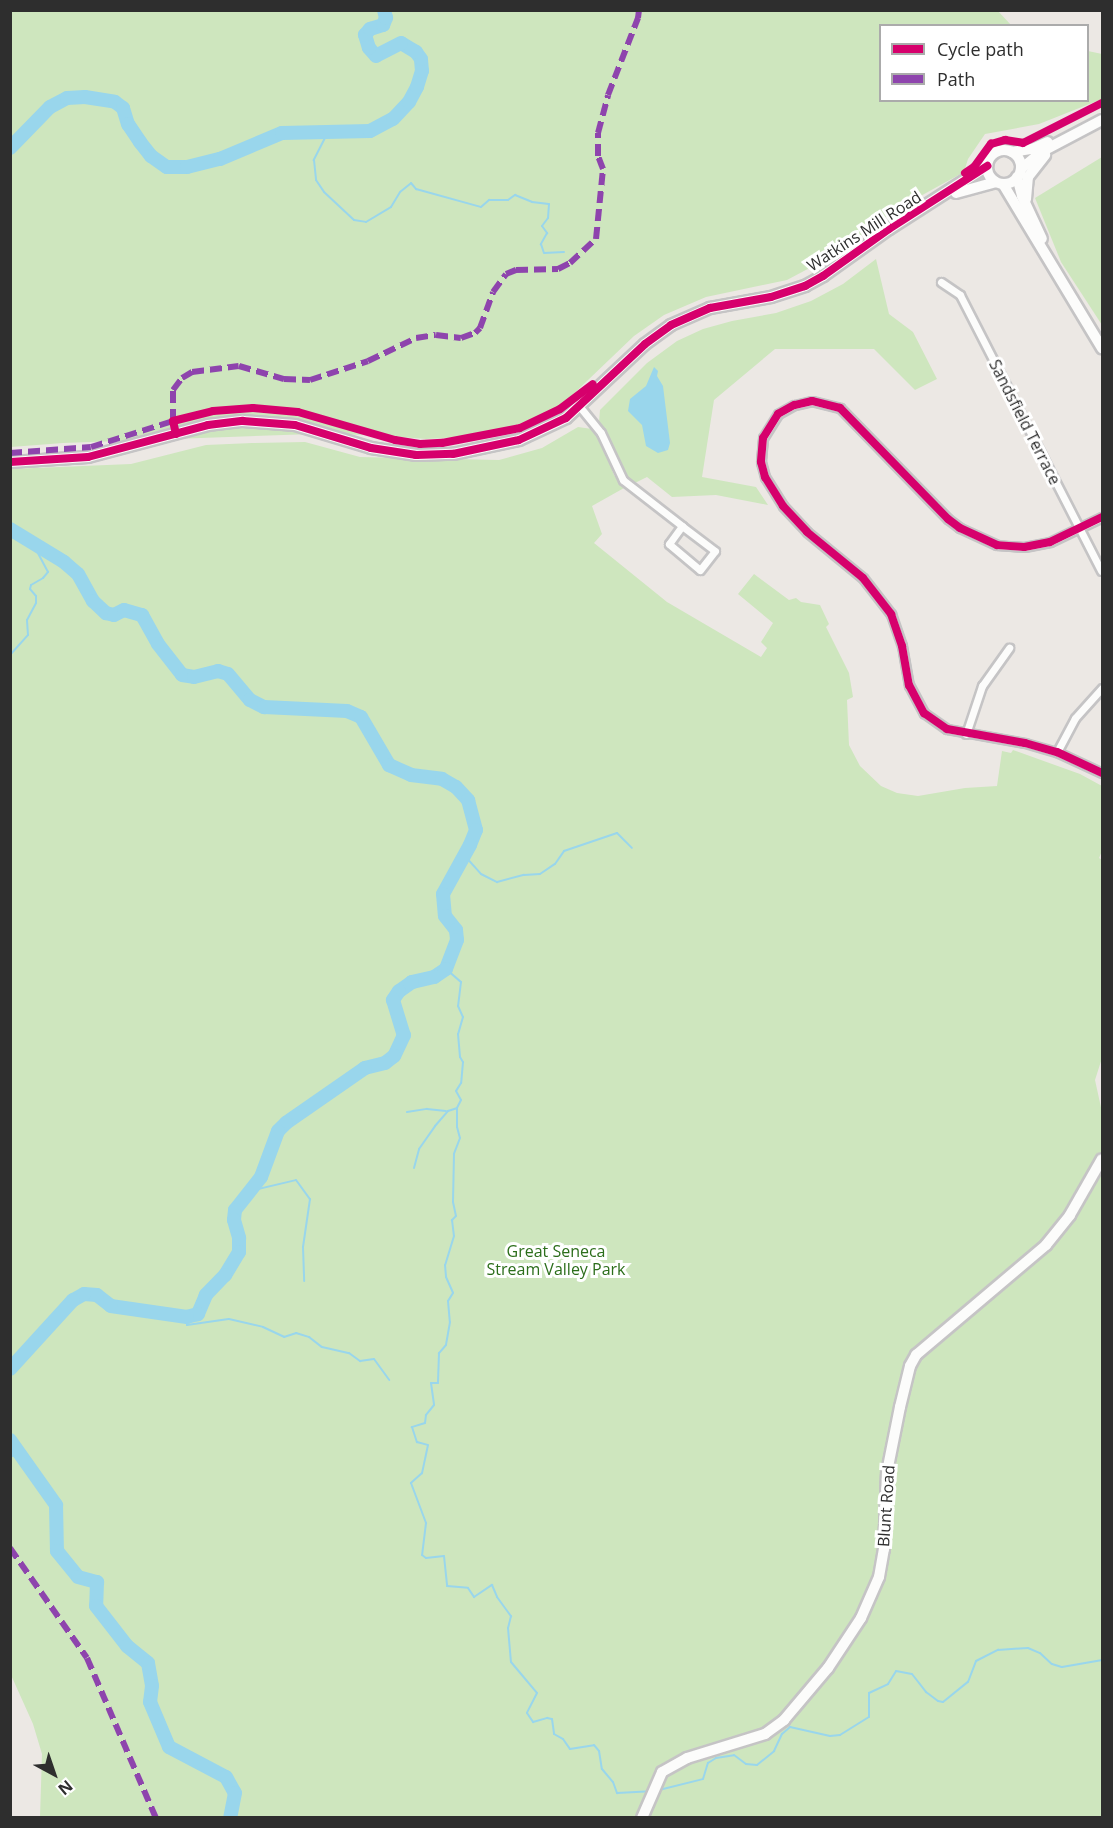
<!DOCTYPE html>
<style>
body{margin:0}
#map{position:relative;width:1113px;height:1828px;overflow:hidden;background:#ece8e4;font-family:"Open Sans",sans-serif}
div>[style]{position:absolute}
.green>*{inset:0;background:#cee6be}
.water>*{inset:0;background:#99d6ec}
.stream>*{height:2px;margin:-1px;padding:0 1px;transform-origin:1px;border-radius:1px;background:#99d6ec}
.river>*{height:14px;margin:-7px;padding:0 7px;transform-origin:7px;border-radius:7px;background:#99d6ec}
.roads{filter:drop-shadow(2px 0 #c5c4c5) drop-shadow(-2px 0 #c5c4c5) drop-shadow(0 2px #c5c4c5) drop-shadow(0 -2px #c5c4c5)}
.street>*{height:7px;margin:-3.5px;padding:0 3.5px;transform-origin:3.5px;border-radius:3.5px;background:#fcfcfb}
.secondary>*{height:10px;margin:-5px;padding:0 5px;transform-origin:5px;border-radius:5px;background:#fcfcfb}
.secondary>.ring{margin:-5px;padding:0;box-sizing:content-box;background:none;border:10px solid #fcfcfb;border-radius:50%}
.quiet>*{height:6px;margin-top:-3px;transform-origin:0;background:repeating-linear-gradient(90deg,#8e44ad 0 12px,transparent 0 18px)}
.cycleway>*{height:8px;margin:-4px;padding:0 4px;transform-origin:4px;border-radius:4px;background:#d6006c}
span{translate:-50% -50%;white-space:nowrap;text-align:center;line-height:1.15;-webkit-text-stroke:6px #fff;paint-order:stroke}
.street-label{font-size:16px;color:#2e2e2e}
.park-label{font-size:16px;color:#2c6e1b}
.frame{position:absolute;inset:0;border:12px solid #2e2e2e;pointer-events:none}
.legend{position:absolute;left:879px;top:24px;width:210px;height:78px;box-sizing:border-box;background:#fff;border:2px solid #ababab;margin:0;padding:8px 10px;list-style:none;font-size:18px;color:#2e2e2e}
.legend li{display:flex;align-items:center;gap:12px;height:30px}
.legend b{width:30px;border:2px solid #ababab}
.north{position:absolute;left:24px;top:1744px;width:60px;height:60px;-webkit-text-stroke:4px #fff;paint-order:stroke;rotate:140deg;font-size:16px;font-weight:700;line-height:24px;text-align:center;color:#2e2e2e}
.north::after{content:'';display:block;margin:auto;width:21px;height:27px;background:#2e2e2e;clip-path:polygon(50% 0,100% 100%,50% 72%,0 100%)}
</style>
<div id="map">
<div class="green">
<div style="clip-path:polygon(10px 11px,998px 11px,1011px 25px,880px 26px,880px 100px,1088px 100px,1088px 51px,1102px 54px,1102px 99px,1039px 124px,985px 134px,968px 159px,964px 172px,897px 209px,834px 255px,787px 280px,706px 297px,664px 315px,634px 336px,564px 403px,531px 421px,494px 431px,494px 435px,426px 439px,377px 435px,313px 434px,63px 443px,11px 447px)"></div>
<div style="clip-path:polygon(1102px 157px,1102px 325px,1061px 262px,1035px 198px)"></div>
<div style="clip-path:polygon(876px 259px,889px 314px,913px 332px,937px 379px,915px 390px,874px 349px,775px 349px,714px 400px,702px 477px,756px 487px,768px 505px,716px 495px,672px 497px,647px 477px,633px 484px,629px 481px,599px 422px,600px 410px,647px 363px,677px 341px,703px 329px,732px 321px,776px 313px,811px 301px,843px 284px)"></div>
<div style="clip-path:polygon(578px 427px,592px 429px,603px 446px,614px 475px,624px 488px,592px 506px,602px 534px,594px 543px,667px 602px,761px 657px,767px 648px,761px 642px,773px 623px,738px 594px,754px 574px,789px 600px,796px 598px,801px 602px,820px 605px,829px 624px,826px 627px,849px 673px,853px 697px,847px 700px,849px 745px,860px 766px,881px 786px,897px 793px,918px 796px,965px 788px,997px 786px,1002px 751px,1011px 753px,1013px 750px,1080px 774px,1102px 786px,1102px 851px,1099px 858px,1102px 860px,1102px 1058px,1095px 1080px,1102px 1112px,1102px 1817px,40px 1817px,42px 1754px,33px 1724px,11px 1675px,11px 469px,131px 464px,206px 445px,252px 443px,305px 442px,360px 457px,499px 460px,542px 448px)"></div>
</div>
<div class="water">
<div style="clip-path:polygon(654px 367px,658px 371px,657px 376px,663px 386px,670px 443px,668px 450px,658px 453px,646px 446px,642px 425px,628px 411px,630px 399px,646px 386px)"></div>
</div>
<div class="stream">
<div style="left:329px;top:130px;width:34px;rotate:117deg"></div>
<div style="left:314px;top:160px;width:20px;rotate:84deg"></div>
<div style="left:316px;top:180px;width:14px;rotate:56deg"></div>
<div style="left:324px;top:192px;width:41px;rotate:43deg"></div>
<div style="left:354px;top:220px;width:12px;rotate:9deg"></div>
<div style="left:366px;top:222px;width:29px;rotate:-31deg"></div>
<div style="left:391px;top:207px;width:17px;rotate:-59deg"></div>
<div style="left:400px;top:192px;width:14px;rotate:-39deg"></div>
<div style="left:411px;top:183px;width:8px;rotate:50deg"></div>
<div style="left:416px;top:189px;width:67px;rotate:15.5deg"></div>
<div style="left:481px;top:207px;width:11px;rotate:-41deg"></div>
<div style="left:489px;top:200px;width:19px"></div>
<div style="left:508px;top:200px;width:9px;rotate:-36deg"></div>
<div style="left:515px;top:195px;width:18px;rotate:22deg"></div>
<div style="left:532px;top:202px;width:17px;rotate:7deg"></div>
<div style="left:549px;top:204px;width:14px;rotate:94deg"></div>
<div style="left:548px;top:218px;width:10px;rotate:127deg"></div>
<div style="left:542px;top:226px;width:9px;rotate:54deg"></div>
<div style="left:547px;top:233px;width:13px;rotate:119deg"></div>
<div style="left:541px;top:244px;width:9px;rotate:72deg"></div>
<div style="left:544px;top:253px;width:20px;rotate:-3deg"></div>
<div style="left:10px;top:655px;width:27px;rotate:-48deg"></div>
<div style="left:28px;top:635px;width:15px;rotate:-94deg"></div>
<div style="left:27px;top:620px;width:19px;rotate:-62deg"></div>
<div style="left:36px;top:603px;width:7px;rotate:-90deg"></div>
<div style="left:36px;top:596px;width:9px;rotate:-131deg"></div>
<div style="left:30px;top:589px;width:4px;rotate:-76deg"></div>
<div style="left:31px;top:585px;width:14px;rotate:-30deg"></div>
<div style="left:43px;top:578px;width:8px;rotate:-50deg"></div>
<div style="left:48px;top:572px;width:36px;rotate:-118deg"></div>
<div style="left:10px;top:661px;width:6px;rotate:90deg"></div>
<div style="left:464px;top:855px;width:25px;rotate:48deg"></div>
<div style="left:481px;top:874px;width:18px;rotate:27deg"></div>
<div style="left:497px;top:882px;width:28px;rotate:-15deg"></div>
<div style="left:524px;top:875px;width:16px;rotate:-4deg"></div>
<div style="left:540px;top:874px;width:18px;rotate:-34deg"></div>
<div style="left:555px;top:864px;width:16px;rotate:-55deg"></div>
<div style="left:564px;top:851px;width:56px;rotate:-18.8deg"></div>
<div style="left:617px;top:833px;width:21px;rotate:45deg"></div>
<div style="left:446px;top:969px;width:20px;rotate:41deg"></div>
<div style="left:461px;top:982px;width:24px;rotate:97deg"></div>
<div style="left:458px;top:1006px;width:12px;rotate:66deg"></div>
<div style="left:463px;top:1017px;width:18px;rotate:106deg"></div>
<div style="left:458px;top:1034px;width:23px;rotate:85deg"></div>
<div style="left:460px;top:1057px;width:6px;rotate:59deg"></div>
<div style="left:463px;top:1062px;width:21px;rotate:95deg"></div>
<div style="left:461px;top:1083px;width:9px;rotate:122deg"></div>
<div style="left:456px;top:1091px;width:10px;rotate:61deg"></div>
<div style="left:461px;top:1100px;width:9px;rotate:117deg"></div>
<div style="left:457px;top:1108px;width:19px;rotate:90deg"></div>
<div style="left:457px;top:1127px;width:11px;rotate:75deg"></div>
<div style="left:460px;top:1138px;width:17px;rotate:111deg"></div>
<div style="left:454px;top:1154px;width:48px;rotate:91.2deg"></div>
<div style="left:453px;top:1202px;width:14px;rotate:78deg"></div>
<div style="left:456px;top:1216px;width:6px;rotate:135deg"></div>
<div style="left:452px;top:1220px;width:16px;rotate:83deg"></div>
<div style="left:454px;top:1236px;width:30px;rotate:107deg"></div>
<div style="left:445px;top:1265px;width:12px;rotate:85deg"></div>
<div style="left:446px;top:1277px;width:17px;rotate:66deg"></div>
<div style="left:453px;top:1293px;width:9px;rotate:122deg"></div>
<div style="left:448px;top:1301px;width:21px;rotate:85deg"></div>
<div style="left:450px;top:1322px;width:23px;rotate:100deg"></div>
<div style="left:446px;top:1345px;width:11px;rotate:131deg"></div>
<div style="left:439px;top:1353px;width:30px;rotate:92deg"></div>
<div style="left:438px;top:1383px;width:7px;rotate:180deg"></div>
<div style="left:431px;top:1383px;width:22px;rotate:82deg"></div>
<div style="left:434px;top:1405px;width:13px;rotate:129deg"></div>
<div style="left:426px;top:1415px;width:8px;rotate:97deg"></div>
<div style="left:425px;top:1423px;width:14px;rotate:163deg"></div>
<div style="left:412px;top:1427px;width:16px;rotate:72deg"></div>
<div style="left:417px;top:1442px;width:11px;rotate:15deg"></div>
<div style="left:428px;top:1445px;width:29px;rotate:102deg"></div>
<div style="left:422px;top:1473px;width:15px;rotate:138deg"></div>
<div style="left:411px;top:1483px;width:43px;rotate:69.4deg"></div>
<div style="left:426px;top:1523px;width:32px;rotate:97deg"></div>
<div style="left:422px;top:1555px;width:5px;rotate:37deg"></div>
<div style="left:426px;top:1558px;width:18px;rotate:-6deg"></div>
<div style="left:444px;top:1556px;width:30px;rotate:84deg"></div>
<div style="left:447px;top:1586px;width:21px;rotate:5deg"></div>
<div style="left:468px;top:1588px;width:11px;rotate:56deg"></div>
<div style="left:474px;top:1597px;width:22px;rotate:-34deg"></div>
<div style="left:492px;top:1585px;width:13px;rotate:67deg"></div>
<div style="left:497px;top:1597px;width:24px;rotate:54deg"></div>
<div style="left:511px;top:1616px;width:12px;rotate:104deg"></div>
<div style="left:508px;top:1628px;width:34px;rotate:85deg"></div>
<div style="left:511px;top:1662px;width:40px;rotate:50deg"></div>
<div style="left:537px;top:1693px;width:22px;rotate:117deg"></div>
<div style="left:527px;top:1713px;width:11px;rotate:56deg"></div>
<div style="left:533px;top:1722px;width:15px;rotate:-16deg"></div>
<div style="left:547px;top:1718px;width:5px;rotate:11deg"></div>
<div style="left:552px;top:1719px;width:15px;rotate:82deg"></div>
<div style="left:554px;top:1734px;width:10px;rotate:29deg"></div>
<div style="left:563px;top:1739px;width:12px;rotate:55deg"></div>
<div style="left:570px;top:1749px;width:24px;rotate:-9deg"></div>
<div style="left:594px;top:1745px;width:8px;rotate:50deg"></div>
<div style="left:599px;top:1751px;width:18px;rotate:81deg"></div>
<div style="left:602px;top:1769px;width:17px;rotate:50deg"></div>
<div style="left:613px;top:1782px;width:12px;rotate:70deg"></div>
<div style="left:617px;top:1793px;width:33px;rotate:-3deg"></div>
<div style="left:407px;top:1112px;width:20px;rotate:-9deg"></div>
<div style="left:427px;top:1109px;width:19px;rotate:6deg"></div>
<div style="left:414px;top:1168px;width:20px;rotate:-75deg"></div>
<div style="left:419px;top:1149px;width:28px;rotate:-55deg"></div>
<div style="left:435px;top:1126px;width:20px;rotate:-49deg"></div>
<div style="left:448px;top:1111px;width:9px;rotate:-18deg"></div>
<div style="left:250px;top:1191px;width:47px;rotate:-13.4deg"></div>
<div style="left:296px;top:1180px;width:24px;rotate:54deg"></div>
<div style="left:310px;top:1199px;width:49px;rotate:98.3deg"></div>
<div style="left:303px;top:1247px;width:34px;rotate:88deg"></div>
<div style="left:187px;top:1317px;width:8px;rotate:90deg"></div>
<div style="left:187px;top:1325px;width:42px;rotate:-8.1deg"></div>
<div style="left:229px;top:1319px;width:35px;rotate:13deg"></div>
<div style="left:263px;top:1327px;width:23px;rotate:25deg"></div>
<div style="left:284px;top:1337px;width:13px;rotate:-18deg"></div>
<div style="left:296px;top:1333px;width:14px;rotate:17deg"></div>
<div style="left:309px;top:1337px;width:16px;rotate:38deg"></div>
<div style="left:322px;top:1347px;width:28px;rotate:13deg"></div>
<div style="left:349px;top:1353px;width:14px;rotate:36deg"></div>
<div style="left:360px;top:1361px;width:14px;rotate:-8deg"></div>
<div style="left:374px;top:1359px;width:26px;rotate:54deg"></div>
<div style="left:10px;top:1457px;width:12px;rotate:-24deg"></div>
<div style="left:659px;top:1790px;width:45px;rotate:-14deg"></div>
<div style="left:703px;top:1779px;width:17px;rotate:-73deg"></div>
<div style="left:708px;top:1763px;width:9px;rotate:-32deg"></div>
<div style="left:716px;top:1758px;width:18px;rotate:-9deg"></div>
<div style="left:734px;top:1755px;width:15px;rotate:37deg"></div>
<div style="left:746px;top:1764px;width:11px;rotate:5deg"></div>
<div style="left:757px;top:1765px;width:22px;rotate:-39deg"></div>
<div style="left:774px;top:1751px;width:19px;rotate:-65deg"></div>
<div style="left:782px;top:1734px;width:11px;rotate:-41deg"></div>
<div style="left:790px;top:1727px;width:41px;rotate:12.7deg"></div>
<div style="left:830px;top:1736px;width:10px;rotate:-6deg"></div>
<div style="left:840px;top:1735px;width:34px;rotate:-32deg"></div>
<div style="left:869px;top:1717px;width:24px;rotate:-90deg"></div>
<div style="left:869px;top:1693px;width:21px;rotate:-25deg"></div>
<div style="left:888px;top:1684px;width:15px;rotate:-58deg"></div>
<div style="left:896px;top:1671px;width:16px;rotate:11deg"></div>
<div style="left:912px;top:1674px;width:23px;rotate:52deg"></div>
<div style="left:926px;top:1692px;width:15px;rotate:37deg"></div>
<div style="left:938px;top:1701px;width:5px;rotate:11deg"></div>
<div style="left:943px;top:1702px;width:32px;rotate:-39deg"></div>
<div style="left:968px;top:1682px;width:22px;rotate:-69deg"></div>
<div style="left:976px;top:1661px;width:25px;rotate:-27deg"></div>
<div style="left:998px;top:1650px;width:30px;rotate:-4deg"></div>
<div style="left:1028px;top:1648px;width:13px;rotate:23deg"></div>
<div style="left:1040px;top:1653px;width:16px;rotate:43deg"></div>
<div style="left:1052px;top:1664px;width:10px;rotate:17deg"></div>
<div style="left:1062px;top:1667px;width:41px;rotate:-9.9deg"></div>
</div>
<div class="river">
<div style="left:10px;top:148px;width:57px;rotate:-45.7deg"></div>
<div style="left:50px;top:107px;width:19px;rotate:-28deg"></div>
<div style="left:67px;top:98px;width:18px;rotate:-3deg"></div>
<div style="left:85px;top:97px;width:30px;rotate:9deg"></div>
<div style="left:115px;top:102px;width:10px;rotate:37deg"></div>
<div style="left:123px;top:108px;width:17px;rotate:73deg"></div>
<div style="left:128px;top:124px;width:22px;rotate:56deg"></div>
<div style="left:140px;top:142px;width:18px;rotate:52deg"></div>
<div style="left:151px;top:156px;width:19px;rotate:35deg"></div>
<div style="left:167px;top:167px;width:20px"></div>
<div style="left:187px;top:167px;width:34px;rotate:-14deg"></div>
<div style="left:220px;top:159px;width:67px;rotate:-22.8deg"></div>
<div style="left:282px;top:133px;width:88px;rotate:-1.3deg"></div>
<div style="left:370px;top:131px;width:26px;rotate:-28deg"></div>
<div style="left:393px;top:119px;width:23px;rotate:-47deg"></div>
<div style="left:409px;top:102px;width:17px;rotate:-62deg"></div>
<div style="left:417px;top:87px;width:17px;rotate:-73deg"></div>
<div style="left:422px;top:71px;width:12px;rotate:-95deg"></div>
<div style="left:421px;top:59px;width:9px;rotate:-126deg"></div>
<div style="left:416px;top:52px;width:17px;rotate:-149deg"></div>
<div style="left:401px;top:43px;width:28px;rotate:153deg"></div>
<div style="left:376px;top:56px;width:11px;rotate:-131deg"></div>
<div style="left:369px;top:48px;width:14px;rotate:-107deg"></div>
<div style="left:365px;top:35px;width:8px;rotate:-50deg"></div>
<div style="left:370px;top:29px;width:14px;rotate:-17deg"></div>
<div style="left:383px;top:25px;width:8px;rotate:-67deg"></div>
<div style="left:386px;top:18px;width:8px;rotate:-104deg"></div>
<div style="left:10px;top:529px;width:63px;rotate:31.4deg"></div>
<div style="left:64px;top:562px;width:18px;rotate:41deg"></div>
<div style="left:78px;top:574px;width:31px;rotate:61deg"></div>
<div style="left:93px;top:601px;width:18px;rotate:43deg"></div>
<div style="left:106px;top:613px;width:8px;rotate:14deg"></div>
<div style="left:114px;top:615px;width:11px;rotate:-27deg"></div>
<div style="left:124px;top:610px;width:19px;rotate:16deg"></div>
<div style="left:142px;top:615px;width:33px;rotate:61deg"></div>
<div style="left:158px;top:644px;width:39px;rotate:52deg"></div>
<div style="left:182px;top:675px;width:12px;rotate:9deg"></div>
<div style="left:194px;top:677px;width:25px;rotate:-14deg"></div>
<div style="left:218px;top:671px;width:10px;rotate:17deg"></div>
<div style="left:228px;top:674px;width:34px;rotate:50deg"></div>
<div style="left:250px;top:700px;width:16px;rotate:27deg"></div>
<div style="left:264px;top:707px;width:83px;rotate:2.8deg"></div>
<div style="left:347px;top:711px;width:15px;rotate:23deg"></div>
<div style="left:361px;top:717px;width:56px;rotate:59.7deg"></div>
<div style="left:389px;top:765px;width:24px;rotate:24deg"></div>
<div style="left:411px;top:775px;width:31px;rotate:7deg"></div>
<div style="left:442px;top:779px;width:16px;rotate:30deg"></div>
<div style="left:456px;top:787px;width:18px;rotate:47deg"></div>
<div style="left:468px;top:800px;width:31px;rotate:75deg"></div>
<div style="left:476px;top:830px;width:16px;rotate:112deg"></div>
<div style="left:470px;top:845px;width:56px;rotate:118.9deg"></div>
<div style="left:443px;top:894px;width:22px;rotate:85deg"></div>
<div style="left:445px;top:916px;width:18px;rotate:52deg"></div>
<div style="left:456px;top:930px;width:10px;rotate:84deg"></div>
<div style="left:457px;top:940px;width:31px;rotate:111deg"></div>
<div style="left:446px;top:969px;width:14px;rotate:146deg"></div>
<div style="left:434px;top:977px;width:23px;rotate:167deg"></div>
<div style="left:412px;top:982px;width:16px;rotate:145deg"></div>
<div style="left:399px;top:991px;width:11px;rotate:124deg"></div>
<div style="left:393px;top:1000px;width:37px;rotate:73deg"></div>
<div style="left:404px;top:1035px;width:23px;rotate:115deg"></div>
<div style="left:394px;top:1056px;width:11px;rotate:142deg"></div>
<div style="left:385px;top:1063px;width:21px;rotate:166deg"></div>
<div style="left:365px;top:1068px;width:96px;rotate:145.2deg"></div>
<div style="left:286px;top:1123px;width:11px;rotate:135deg"></div>
<div style="left:278px;top:1131px;width:49px;rotate:110.3deg"></div>
<div style="left:261px;top:1177px;width:42px;rotate:128.2deg"></div>
<div style="left:235px;top:1210px;width:10px;rotate:96deg"></div>
<div style="left:234px;top:1220px;width:19px;rotate:74deg"></div>
<div style="left:239px;top:1238px;width:14px;rotate:90deg"></div>
<div style="left:239px;top:1252px;width:27px;rotate:121deg"></div>
<div style="left:225px;top:1275px;width:28px;rotate:134deg"></div>
<div style="left:206px;top:1295px;width:21px;rotate:113deg"></div>
<div style="left:198px;top:1314px;width:11px;rotate:165deg"></div>
<div style="left:187px;top:1317px;width:77px;rotate:-171.8deg"></div>
<div style="left:111px;top:1306px;width:18px;rotate:-142deg"></div>
<div style="left:97px;top:1295px;width:13px;rotate:-176deg"></div>
<div style="left:84px;top:1294px;width:13px;rotate:151deg"></div>
<div style="left:73px;top:1300px;width:93px;rotate:132.4deg"></div>
<div style="left:10px;top:1440px;width:80px;rotate:54.7deg"></div>
<div style="left:56px;top:1505px;width:46px;rotate:88.8deg"></div>
<div style="left:57px;top:1551px;width:33px;rotate:51deg"></div>
<div style="left:78px;top:1577px;width:20px;rotate:15deg"></div>
<div style="left:97px;top:1582px;width:24px;rotate:92deg"></div>
<div style="left:96px;top:1606px;width:51px;rotate:52.2deg"></div>
<div style="left:127px;top:1646px;width:27px;rotate:39deg"></div>
<div style="left:148px;top:1663px;width:23px;rotate:80deg"></div>
<div style="left:152px;top:1686px;width:16px;rotate:97deg"></div>
<div style="left:150px;top:1702px;width:49px;rotate:67.1deg"></div>
<div style="left:169px;top:1747px;width:64px;rotate:27.8deg"></div>
<div style="left:226px;top:1777px;width:18px;rotate:61deg"></div>
<div style="left:235px;top:1793px;width:25px;rotate:101deg"></div>
</div>
<div class="roads">
<div class="street">
<div style="left:941px;top:282px;width:23px;rotate:34deg"></div>
<div style="left:960px;top:295px;width:310px;rotate:62.9deg"></div>
<div style="left:580px;top:407px;width:33px;rotate:51deg"></div>
<div style="left:601px;top:433px;width:52px;rotate:64.9deg"></div>
<div style="left:623px;top:480px;width:75px;rotate:37.9deg"></div>
<div style="left:682px;top:526px;width:22px;rotate:126deg"></div>
<div style="left:669px;top:544px;width:40px;rotate:40deg"></div>
<div style="left:700px;top:570px;width:24px;rotate:-52deg"></div>
<div style="left:715px;top:551px;width:41px;rotate:-142.9deg"></div>
<div style="left:1102px;top:517px;width:58px;rotate:154.3deg"></div>
<div style="left:1050px;top:542px;width:26px;rotate:169deg"></div>
<div style="left:1024px;top:547px;width:27px;rotate:-176deg"></div>
<div style="left:997px;top:545px;width:41px;rotate:-155.3deg"></div>
<div style="left:960px;top:528px;width:15px;rotate:-143deg"></div>
<div style="left:948px;top:519px;width:155px;rotate:-134.2deg"></div>
<div style="left:840px;top:408px;width:29px;rotate:-166deg"></div>
<div style="left:812px;top:401px;width:18px;rotate:167deg"></div>
<div style="left:794px;top:405px;width:18px;rotate:151deg"></div>
<div style="left:778px;top:414px;width:28px;rotate:122deg"></div>
<div style="left:763px;top:438px;width:24px;rotate:95deg"></div>
<div style="left:761px;top:462px;width:16px;rotate:75deg"></div>
<div style="left:765px;top:477px;width:34px;rotate:58deg"></div>
<div style="left:783px;top:506px;width:35px;rotate:47deg"></div>
<div style="left:807px;top:532px;width:72px;rotate:39.4deg"></div>
<div style="left:863px;top:578px;width:46px;rotate:52.1deg"></div>
<div style="left:891px;top:614px;width:34px;rotate:71deg"></div>
<div style="left:902px;top:646px;width:40px;rotate:80deg"></div>
<div style="left:909px;top:685px;width:32px;rotate:62deg"></div>
<div style="left:924px;top:713px;width:28px;rotate:35deg"></div>
<div style="left:947px;top:729px;width:79px;rotate:10.2deg"></div>
<div style="left:1025px;top:743px;width:33px;rotate:16deg"></div>
<div style="left:1057px;top:752px;width:50px;rotate:25deg"></div>
<div style="left:966px;top:734px;width:51px;rotate:-71.6deg"></div>
<div style="left:982px;top:686px;width:47px;rotate:-54.6deg"></div>
<div style="left:1057px;top:752px;width:38px;rotate:-62deg"></div>
<div style="left:1075px;top:718px;width:40px;rotate:-48deg"></div>
</div>
<div class="secondary">
<div class="ring" style="left:987px;top:150px;width:24px;height:24px"></div>
<div style="left:1012px;top:152px;width:20px;rotate:-9deg"></div>
<div style="left:1032px;top:149px;width:17px;rotate:-24deg"></div>
<div style="left:1021px;top:169px;width:26px;rotate:-40deg"></div>
<div style="left:1041px;top:152px;width:69px;rotate:-27.7deg"></div>
<div style="left:1017px;top:177px;width:20px;rotate:75deg"></div>
<div style="left:1022px;top:196px;width:47px;rotate:65.1deg"></div>
<div style="left:1003px;top:184px;width:192px;rotate:58.9deg"></div>
<div style="left:956px;top:193px;width:41px;rotate:-15.4deg"></div>
<div style="left:1026px;top:199px;width:22px;rotate:-85deg"></div>
<div style="left:1028px;top:177px;width:28px;rotate:-52deg"></div>
<div style="left:10px;top:462px;width:78px;rotate:-3.7deg"></div>
<div style="left:88px;top:457px;width:124px;rotate:-14.9deg"></div>
<div style="left:208px;top:425px;width:35px;rotate:-7deg"></div>
<div style="left:243px;top:421px;width:52px;rotate:4.4deg"></div>
<div style="left:295px;top:425px;width:79px;rotate:16.8deg"></div>
<div style="left:371px;top:448px;width:46px;rotate:8.8deg"></div>
<div style="left:416px;top:455px;width:37px;rotate:-2deg"></div>
<div style="left:453px;top:454px;width:67px;rotate:-12deg"></div>
<div style="left:519px;top:440px;width:52px;rotate:-25.1deg"></div>
<div style="left:566px;top:418px;width:108px;rotate:-43.1deg"></div>
<div style="left:645px;top:344px;width:32px;rotate:-36deg"></div>
<div style="left:671px;top:325px;width:43px;rotate:-23.6deg"></div>
<div style="left:710px;top:308px;width:62px;rotate:-10.2deg"></div>
<div style="left:771px;top:297px;width:36px;rotate:-18deg"></div>
<div style="left:805px;top:286px;width:21px;rotate:-29deg"></div>
<div style="left:823px;top:276px;width:81px;rotate:-35.5deg"></div>
<div style="left:889px;top:229px;width:117px;rotate:-32.7deg"></div>
<div style="left:642px;top:1818px;width:50px;rotate:-66.5deg"></div>
<div style="left:662px;top:1772px;width:29px;rotate:-29deg"></div>
<div style="left:687px;top:1758px;width:82px;rotate:-17.1deg"></div>
<div style="left:765px;top:1734px;width:24px;rotate:-36deg"></div>
<div style="left:784px;top:1720px;width:68px;rotate:-49.8deg"></div>
<div style="left:828px;top:1668px;width:60px;rotate:-56.6deg"></div>
<div style="left:861px;top:1618px;width:45px;rotate:-66.3deg"></div>
<div style="left:879px;top:1577px;width:28px;rotate:-80deg"></div>
<div style="left:884px;top:1549px;width:77px;rotate:-87.8deg"></div>
<div style="left:887px;top:1472px;width:66px;rotate:-78.7deg"></div>
<div style="left:900px;top:1407px;width:42px;rotate:-76.3deg"></div>
<div style="left:910px;top:1366px;width:13px;rotate:-61deg"></div>
<div style="left:916px;top:1355px;width:170px;rotate:-40.2deg"></div>
<div style="left:1046px;top:1245px;width:38px;rotate:-51deg"></div>
<div style="left:1070px;top:1215px;width:64px;rotate:-60.3deg"></div>
</div>
</div>
<div class="quiet">
<div style="left:10px;top:453px;width:81px;rotate:-4.2deg"></div>
<div style="left:91px;top:447px;width:86px;rotate:-17.6deg"></div>
<div style="left:173px;top:421px;width:31px;rotate:-90deg"></div>
<div style="left:173px;top:390px;width:15px;rotate:-53deg"></div>
<div style="left:182px;top:378px;width:12px;rotate:-31deg"></div>
<div style="left:192px;top:372px;width:47px;rotate:-7.3deg"></div>
<div style="left:239px;top:366px;width:47px;rotate:16.1deg"></div>
<div style="left:284px;top:379px;width:26px;rotate:2deg"></div>
<div style="left:310px;top:380px;width:61px;rotate:-18.1deg"></div>
<div style="left:368px;top:361px;width:53px;rotate:-25.6deg"></div>
<div style="left:416px;top:338px;width:20px;rotate:-9deg"></div>
<div style="left:436px;top:335px;width:25px;rotate:7deg"></div>
<div style="left:461px;top:338px;width:15px;rotate:-20deg"></div>
<div style="left:475px;top:333px;width:7px;rotate:-45deg"></div>
<div style="left:480px;top:328px;width:38px;rotate:-70deg"></div>
<div style="left:493px;top:292px;width:22px;rotate:-54deg"></div>
<div style="left:506px;top:274px;width:11px;rotate:-22deg"></div>
<div style="left:516px;top:270px;width:42px;rotate:-1.4deg"></div>
<div style="left:558px;top:269px;width:13px;rotate:-27deg"></div>
<div style="left:570px;top:263px;width:35px;rotate:-43deg"></div>
<div style="left:596px;top:239px;width:70px;rotate:-84.3deg"></div>
<div style="left:603px;top:169px;width:14px;rotate:-111deg"></div>
<div style="left:598px;top:156px;width:23px;rotate:-90deg"></div>
<div style="left:598px;top:133px;width:39px;rotate:-75deg"></div>
<div style="left:608px;top:95px;width:83px;rotate:-68.7deg"></div>
<div style="left:638px;top:18px;width:8px;rotate:-83deg"></div>
<div style="left:10px;top:1548px;width:134px;rotate:55deg"></div>
<div style="left:87px;top:1658px;width:174px;rotate:66.7deg"></div>
</div>
<div class="cycleway">
<div style="left:965px;top:173px;width:11px;rotate:-34deg"></div>
<div style="left:974px;top:167px;width:29px;rotate:-54deg"></div>
<div style="left:991px;top:144px;width:15px;rotate:-16deg"></div>
<div style="left:1005px;top:140px;width:18px;rotate:9deg"></div>
<div style="left:1023px;top:143px;width:89px;rotate:-26.9deg"></div>
<div style="left:176px;top:434px;width:13px;rotate:-103deg"></div>
<div style="left:173px;top:421px;width:41px;rotate:-14deg"></div>
<div style="left:213px;top:411px;width:40px;rotate:-4.3deg"></div>
<div style="left:253px;top:408px;width:45px;rotate:5.1deg"></div>
<div style="left:298px;top:412px;width:101px;rotate:16.1deg"></div>
<div style="left:395px;top:440px;width:25px;rotate:9deg"></div>
<div style="left:420px;top:444px;width:22px;rotate:-3deg"></div>
<div style="left:442px;top:443px;width:79px;rotate:-10.9deg"></div>
<div style="left:520px;top:428px;width:44px;rotate:-25.4deg"></div>
<div style="left:560px;top:409px;width:41px;rotate:-37.1deg"></div>
<div style="left:10px;top:462px;width:78px;rotate:-3.7deg"></div>
<div style="left:88px;top:457px;width:124px;rotate:-14.9deg"></div>
<div style="left:208px;top:425px;width:35px;rotate:-7deg"></div>
<div style="left:243px;top:421px;width:52px;rotate:4.4deg"></div>
<div style="left:295px;top:425px;width:79px;rotate:16.8deg"></div>
<div style="left:371px;top:448px;width:46px;rotate:8.8deg"></div>
<div style="left:416px;top:455px;width:37px;rotate:-2deg"></div>
<div style="left:453px;top:454px;width:67px;rotate:-12deg"></div>
<div style="left:519px;top:440px;width:52px;rotate:-25.1deg"></div>
<div style="left:566px;top:418px;width:108px;rotate:-43.1deg"></div>
<div style="left:645px;top:344px;width:32px;rotate:-36deg"></div>
<div style="left:671px;top:325px;width:43px;rotate:-23.6deg"></div>
<div style="left:710px;top:308px;width:62px;rotate:-10.2deg"></div>
<div style="left:771px;top:297px;width:36px;rotate:-18deg"></div>
<div style="left:805px;top:286px;width:21px;rotate:-29deg"></div>
<div style="left:823px;top:276px;width:81px;rotate:-35.5deg"></div>
<div style="left:889px;top:229px;width:117px;rotate:-32.7deg"></div>
<div style="left:1102px;top:517px;width:58px;rotate:154.3deg"></div>
<div style="left:1050px;top:542px;width:26px;rotate:169deg"></div>
<div style="left:1024px;top:547px;width:27px;rotate:-176deg"></div>
<div style="left:997px;top:545px;width:41px;rotate:-155.3deg"></div>
<div style="left:960px;top:528px;width:15px;rotate:-143deg"></div>
<div style="left:948px;top:519px;width:155px;rotate:-134.2deg"></div>
<div style="left:840px;top:408px;width:29px;rotate:-166deg"></div>
<div style="left:812px;top:401px;width:18px;rotate:167deg"></div>
<div style="left:794px;top:405px;width:18px;rotate:151deg"></div>
<div style="left:778px;top:414px;width:28px;rotate:122deg"></div>
<div style="left:763px;top:438px;width:24px;rotate:95deg"></div>
<div style="left:761px;top:462px;width:16px;rotate:75deg"></div>
<div style="left:765px;top:477px;width:34px;rotate:58deg"></div>
<div style="left:783px;top:506px;width:35px;rotate:47deg"></div>
<div style="left:807px;top:532px;width:72px;rotate:39.4deg"></div>
<div style="left:863px;top:578px;width:46px;rotate:52.1deg"></div>
<div style="left:891px;top:614px;width:34px;rotate:71deg"></div>
<div style="left:902px;top:646px;width:40px;rotate:80deg"></div>
<div style="left:909px;top:685px;width:32px;rotate:62deg"></div>
<div style="left:924px;top:713px;width:28px;rotate:35deg"></div>
<div style="left:947px;top:729px;width:79px;rotate:10.2deg"></div>
<div style="left:1025px;top:743px;width:33px;rotate:16deg"></div>
<div style="left:1057px;top:752px;width:50px;rotate:25deg"></div>
</div>
<div class="street-label">
<span style="left:864px;top:231px;rotate:-33deg">Watkins Mill Road</span>
<span style="left:1025px;top:422px;rotate:63deg">Sandsfield Terrace</span>
<span style="left:886px;top:1506px;rotate:-86deg">Blunt Road</span>
</div>
<div class="park-label">
<span style="left:556px;top:1260px">Great Seneca<br>Stream Valley Park</span>
</div>
<div class="frame"></div>
<ul class="legend">
<li><b style="height:8px;background:#d6006c"></b>Cycle path</li>
<li><b style="height:8px;background:#8e44ad"></b>Path</li>
</ul>
<div class="north">N</div>
</div>
